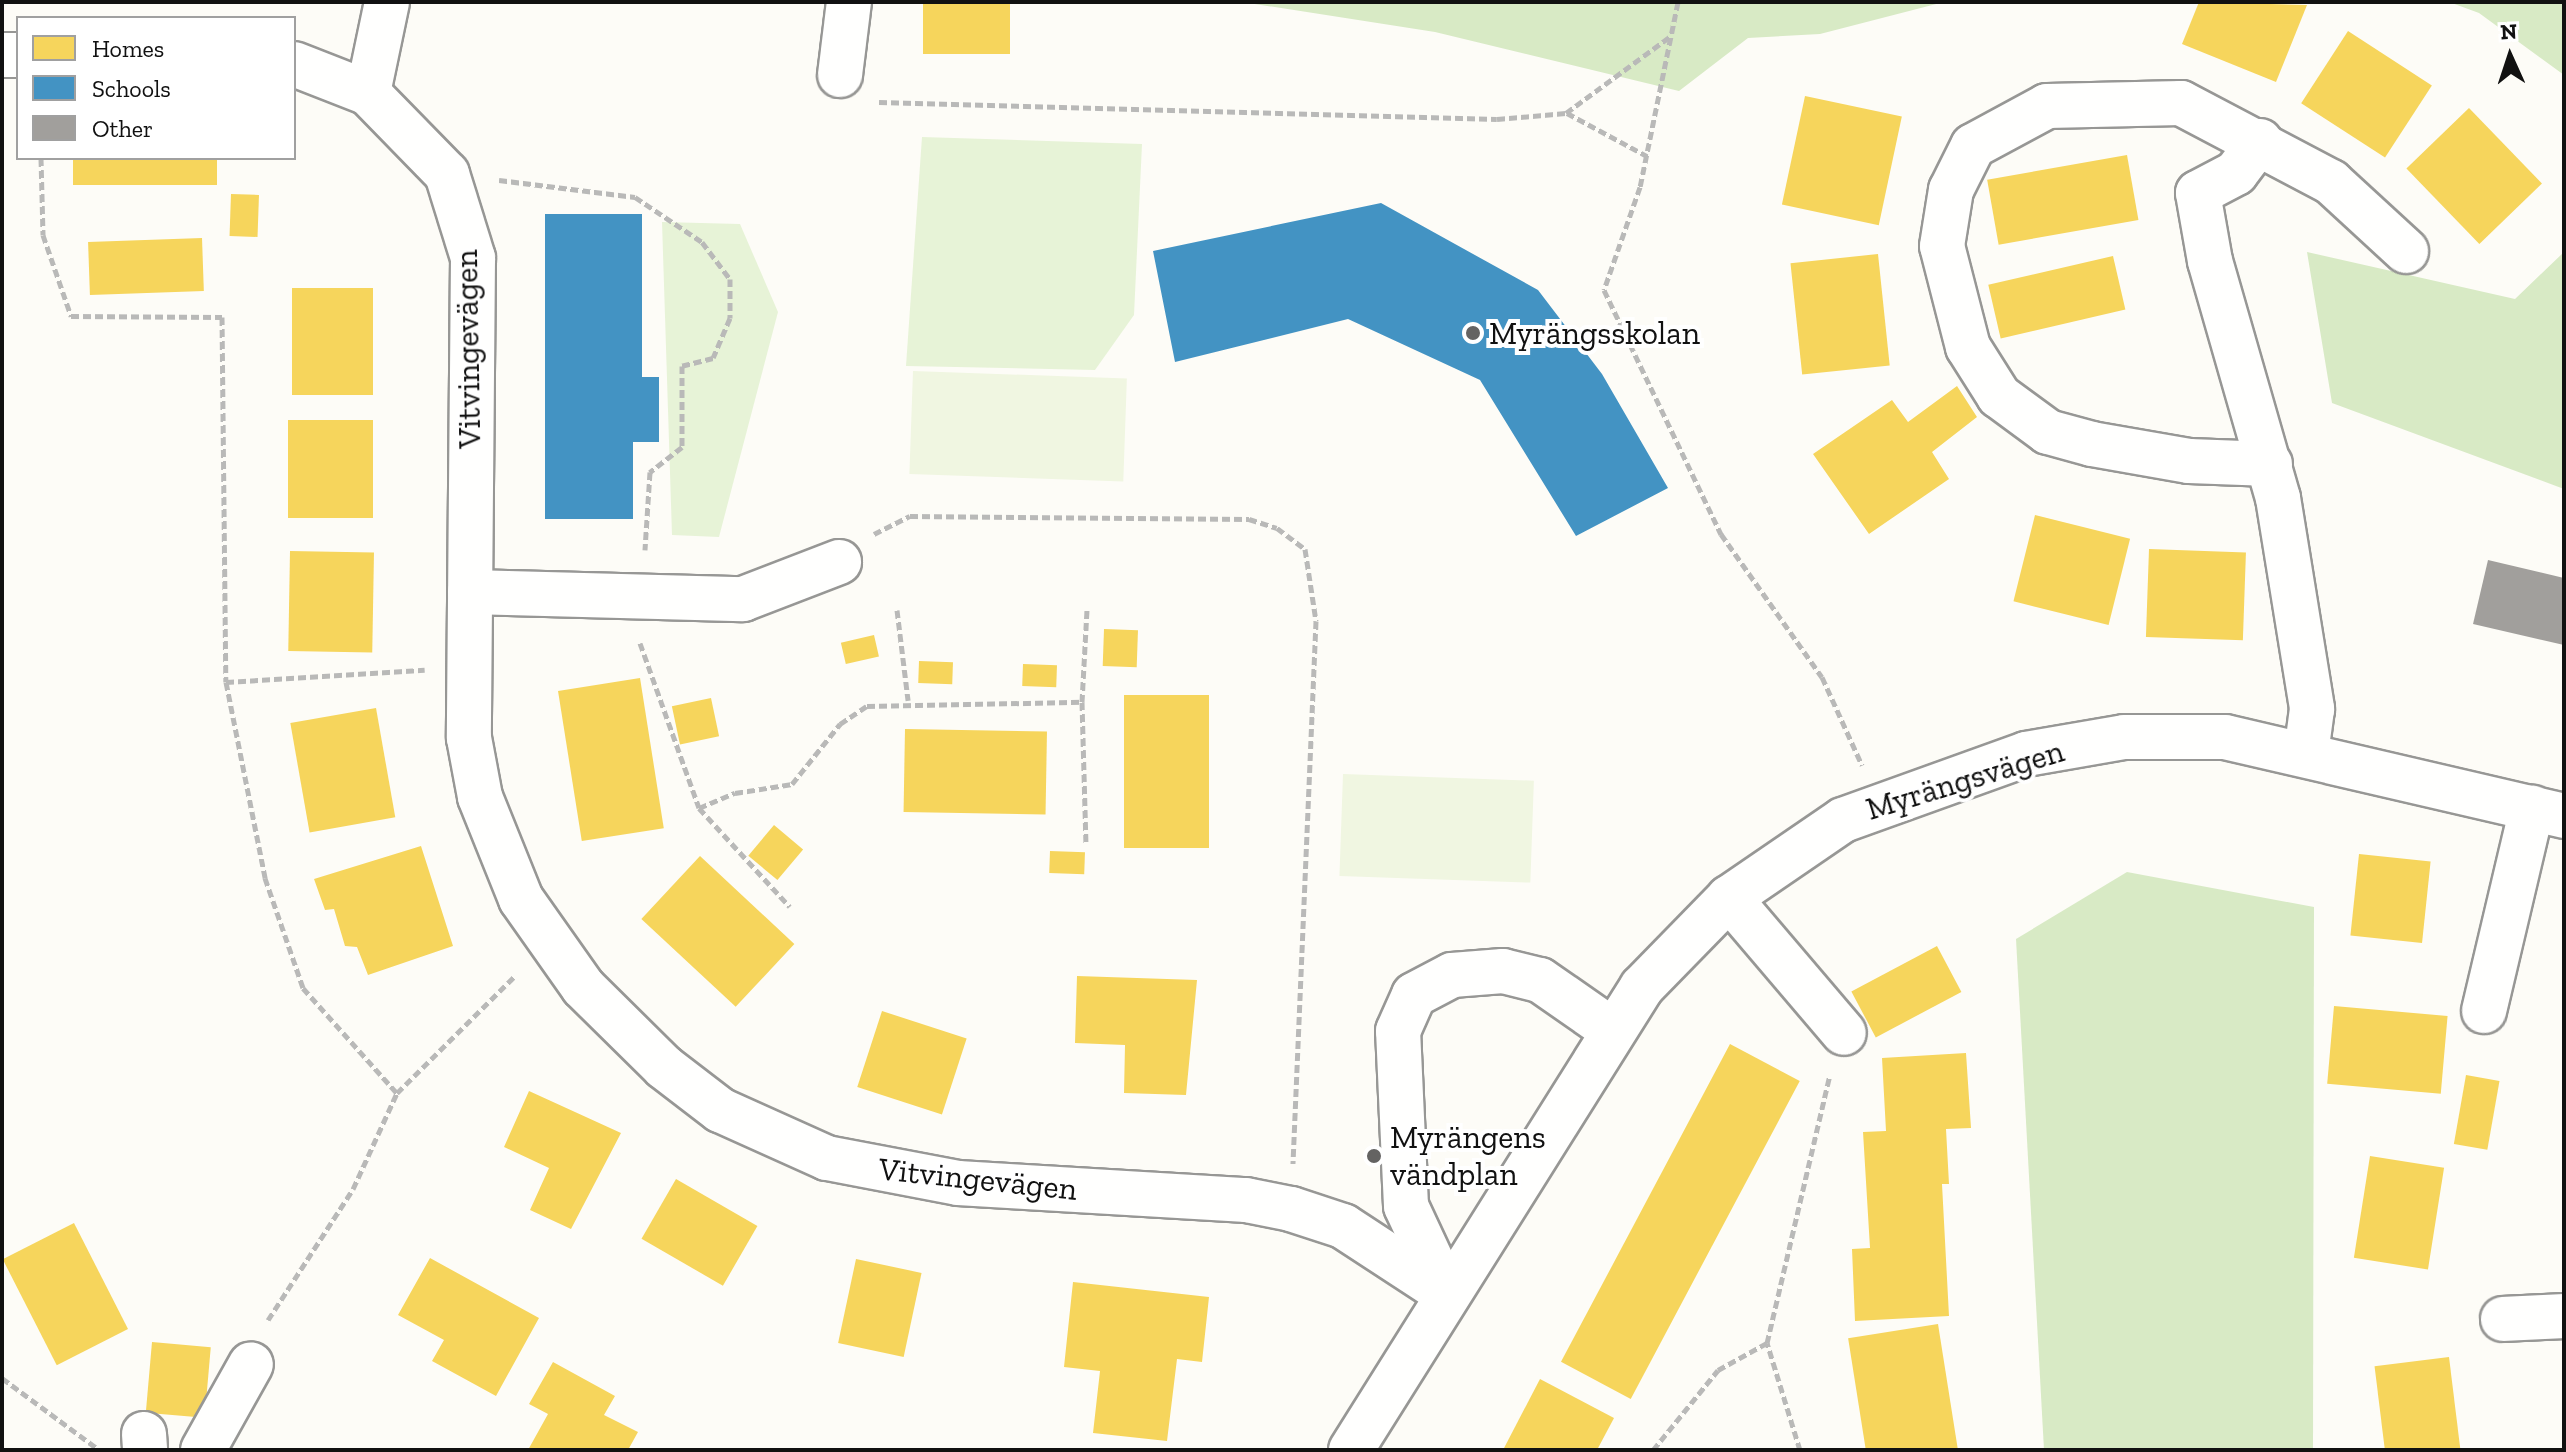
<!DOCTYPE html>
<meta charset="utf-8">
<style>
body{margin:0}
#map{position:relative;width:2566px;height:1452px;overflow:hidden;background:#fdfcf7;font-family:"Zilla Slab",serif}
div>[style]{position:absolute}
.green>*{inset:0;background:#e7f3d7}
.forest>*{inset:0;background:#d8eac5}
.pitch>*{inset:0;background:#f0f6e1;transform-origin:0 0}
.homes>*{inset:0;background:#f6d55c;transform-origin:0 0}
.schools>*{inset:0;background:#4393c3}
.building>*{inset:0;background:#a19f9c}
.path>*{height:5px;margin-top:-2.5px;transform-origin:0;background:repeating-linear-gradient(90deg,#b9b9b8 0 8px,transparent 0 12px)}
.roads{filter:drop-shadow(2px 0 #979795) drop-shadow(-2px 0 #979795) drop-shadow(0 2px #979795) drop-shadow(0 -2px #979795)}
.minor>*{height:44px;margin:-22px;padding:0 22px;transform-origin:22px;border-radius:22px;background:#fffffe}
.dots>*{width:22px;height:22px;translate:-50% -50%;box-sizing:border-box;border:4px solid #fff;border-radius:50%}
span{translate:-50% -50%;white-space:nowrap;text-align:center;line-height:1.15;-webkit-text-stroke:8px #fff;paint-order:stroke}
.poi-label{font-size:32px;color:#111}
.left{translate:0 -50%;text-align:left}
.street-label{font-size:32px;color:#111}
.frame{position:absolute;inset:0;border:4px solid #111;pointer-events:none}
.legend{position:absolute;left:16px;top:16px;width:280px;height:144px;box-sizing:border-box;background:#fff;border:2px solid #a0a0a0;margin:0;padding:10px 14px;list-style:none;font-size:24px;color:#111}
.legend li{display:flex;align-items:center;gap:16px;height:40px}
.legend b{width:40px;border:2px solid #a0a0a0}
.north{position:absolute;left:2470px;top:16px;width:80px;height:80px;-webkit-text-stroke:6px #fff;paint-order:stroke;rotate:357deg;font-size:22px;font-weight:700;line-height:32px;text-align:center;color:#111}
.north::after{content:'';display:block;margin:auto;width:28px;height:36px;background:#111;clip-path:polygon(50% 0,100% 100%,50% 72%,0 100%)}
</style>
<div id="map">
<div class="green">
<div style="clip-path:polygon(922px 137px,1142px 144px,1134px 315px,1095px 370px,906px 366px)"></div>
<div style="clip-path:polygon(662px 222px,740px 224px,778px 312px,719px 537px,672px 535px)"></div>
</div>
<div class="forest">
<div style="clip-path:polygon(1242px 2px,1944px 2px,1820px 34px,1748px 38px,1679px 91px,1435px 32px)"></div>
<div style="clip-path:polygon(2449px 2px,2564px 2px,2564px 75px,2479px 13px)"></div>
<div style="clip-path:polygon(2307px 252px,2515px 299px,2564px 252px,2564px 489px,2332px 403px)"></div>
<div style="clip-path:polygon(2127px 872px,2314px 907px,2313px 1450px,2044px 1450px,2016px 939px)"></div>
</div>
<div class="pitch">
<div style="left:913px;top:371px;width:214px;height:103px;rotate:2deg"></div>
<div style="left:1343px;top:774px;width:191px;height:102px;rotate:2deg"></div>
</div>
<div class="homes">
<div style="left:923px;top:2px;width:87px;height:52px"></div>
<div style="clip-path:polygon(2199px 2px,2307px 5px,2276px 82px,2182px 44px)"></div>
<div style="left:2348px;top:31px;width:100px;height:86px;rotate:33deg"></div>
<div style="left:1805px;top:96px;width:99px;height:111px;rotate:12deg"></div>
<div style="left:2469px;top:108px;width:105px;height:87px;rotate:46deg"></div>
<div style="left:2127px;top:155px;width:66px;height:142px;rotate:80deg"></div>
<div style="left:73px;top:158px;width:144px;height:27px"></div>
<div style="left:231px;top:194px;width:28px;height:42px;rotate:2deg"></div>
<div style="left:202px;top:238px;width:53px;height:114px;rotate:88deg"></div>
<div style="left:1878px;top:254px;width:112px;height:88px;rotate:84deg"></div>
<div style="left:2113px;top:256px;width:55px;height:128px;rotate:77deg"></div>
<div style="left:292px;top:288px;width:81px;height:107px"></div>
<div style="clip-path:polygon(1957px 386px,1977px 417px,1932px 452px,1949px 479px,1869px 534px,1813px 454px,1892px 400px,1908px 422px)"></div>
<div style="left:288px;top:420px;width:85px;height:98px"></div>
<div style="left:2035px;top:515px;width:98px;height:89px;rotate:14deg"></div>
<div style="left:2149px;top:549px;width:97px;height:88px;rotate:2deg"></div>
<div style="left:290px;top:551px;width:84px;height:100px;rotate:1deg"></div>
<div style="left:1104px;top:629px;width:34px;height:37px;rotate:2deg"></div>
<div style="left:874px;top:635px;width:22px;height:34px;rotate:77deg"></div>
<div style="left:919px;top:661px;width:34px;height:22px;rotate:2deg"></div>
<div style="left:1023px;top:664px;width:34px;height:22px;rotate:2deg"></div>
<div style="left:640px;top:678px;width:152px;height:83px;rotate:81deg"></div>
<div style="left:1124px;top:695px;width:85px;height:153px"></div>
<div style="left:711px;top:698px;width:39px;height:40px;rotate:78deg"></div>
<div style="left:376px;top:708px;width:111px;height:87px;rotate:80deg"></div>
<div style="left:905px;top:729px;width:142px;height:83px;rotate:1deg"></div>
<div style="left:774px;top:825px;width:38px;height:40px;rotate:40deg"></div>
<div style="clip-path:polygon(421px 846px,453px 946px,368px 975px,357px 947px,345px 946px,334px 909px,325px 910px,314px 879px)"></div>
<div style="left:1050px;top:851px;width:35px;height:22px;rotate:2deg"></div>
<div style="left:2359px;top:854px;width:72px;height:82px;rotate:6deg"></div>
<div style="left:700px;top:856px;width:129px;height:86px;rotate:43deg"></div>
<div style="left:1937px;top:946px;width:52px;height:97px;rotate:62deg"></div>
<div style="clip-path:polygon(1077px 976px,1197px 980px,1186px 1095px,1124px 1093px,1125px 1045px,1075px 1043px)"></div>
<div style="left:2334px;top:1006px;width:114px;height:78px;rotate:5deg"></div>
<div style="left:882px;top:1011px;width:89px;height:80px;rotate:18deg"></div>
<div style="left:1730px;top:1044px;width:79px;height:360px;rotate:28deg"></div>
<div style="clip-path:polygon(1966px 1053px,1971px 1128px,1946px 1129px,1949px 1184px,1942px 1184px,1949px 1316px,1855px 1321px,1852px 1249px,1870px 1248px,1863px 1132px,1886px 1131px,1882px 1058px)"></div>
<div style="left:2466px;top:1075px;width:34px;height:70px;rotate:10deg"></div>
<div style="clip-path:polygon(529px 1091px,621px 1133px,571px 1229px,530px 1210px,549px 1168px,504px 1147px)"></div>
<div style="left:2370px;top:1156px;width:75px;height:103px;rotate:9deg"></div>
<div style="left:676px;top:1179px;width:94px;height:69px;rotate:30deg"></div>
<div style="left:74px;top:1223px;width:119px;height:80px;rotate:63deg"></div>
<div style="clip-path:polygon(430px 1258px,539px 1318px,496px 1396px,432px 1361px,444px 1340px,398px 1315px)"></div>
<div style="left:856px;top:1259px;width:67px;height:86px;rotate:12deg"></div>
<div style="clip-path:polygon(1073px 1282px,1209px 1297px,1202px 1362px,1177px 1359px,1167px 1441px,1093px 1433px,1100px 1371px,1064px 1367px)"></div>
<div style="left:1938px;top:1324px;width:128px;height:91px;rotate:81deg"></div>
<div style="left:152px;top:1342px;width:59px;height:71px;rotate:5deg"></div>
<div style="left:2449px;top:1357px;width:94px;height:75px;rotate:83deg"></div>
<div style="clip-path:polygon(553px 1362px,615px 1396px,604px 1415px,638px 1432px,628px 1450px,528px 1450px,548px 1414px,529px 1404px)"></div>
<div style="clip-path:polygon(1540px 1379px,1614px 1418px,1597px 1450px,1503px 1450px)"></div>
</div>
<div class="schools">
<div style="clip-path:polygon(1381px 203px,1538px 290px,1602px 374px,1668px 488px,1576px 536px,1480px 380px,1348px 319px,1175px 362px,1153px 251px)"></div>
<div style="clip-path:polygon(545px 214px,642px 214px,642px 377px,659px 377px,659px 442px,633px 442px,633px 519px,545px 519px)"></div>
</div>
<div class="building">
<div style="clip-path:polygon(2488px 560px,2564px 578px,2564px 645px,2473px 624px)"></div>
</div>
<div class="path">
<div style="left:1678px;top:2px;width:189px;rotate:101.6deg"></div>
<div style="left:1640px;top:187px;width:109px;rotate:109.3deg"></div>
<div style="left:1604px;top:290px;width:271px;rotate:64.4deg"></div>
<div style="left:1721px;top:534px;width:175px;rotate:54.8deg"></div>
<div style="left:1822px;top:677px;width:97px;rotate:65.6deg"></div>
<div style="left:879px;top:102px;width:618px;rotate:1.58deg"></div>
<div style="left:1497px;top:119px;width:69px;rotate:-5deg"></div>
<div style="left:1566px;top:113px;width:130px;rotate:-36.3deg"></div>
<div style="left:1567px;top:113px;width:91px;rotate:28.3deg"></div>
<div style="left:41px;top:158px;width:77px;rotate:88.5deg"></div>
<div style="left:43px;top:235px;width:86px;rotate:70.9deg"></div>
<div style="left:71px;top:316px;width:151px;rotate:0.4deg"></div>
<div style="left:222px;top:317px;width:365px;rotate:89.4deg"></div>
<div style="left:226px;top:682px;width:200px;rotate:78.7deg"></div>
<div style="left:265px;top:878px;width:116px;rotate:70.9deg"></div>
<div style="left:303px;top:988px;width:141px;rotate:48.2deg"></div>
<div style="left:499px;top:180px;width:137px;rotate:7.1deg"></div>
<div style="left:635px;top:197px;width:81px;rotate:33.9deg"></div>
<div style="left:702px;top:242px;width:46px;rotate:52.9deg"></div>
<div style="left:730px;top:279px;width:39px;rotate:90deg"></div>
<div style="left:730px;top:318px;width:43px;rotate:113deg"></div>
<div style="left:713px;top:358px;width:32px;rotate:166deg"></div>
<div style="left:682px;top:366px;width:81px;rotate:90deg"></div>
<div style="left:682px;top:447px;width:41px;rotate:142deg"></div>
<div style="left:650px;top:472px;width:78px;rotate:93.7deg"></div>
<div style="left:874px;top:534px;width:40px;rotate:-26.6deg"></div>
<div style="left:910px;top:516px;width:339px;rotate:0.5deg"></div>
<div style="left:1249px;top:519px;width:29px;rotate:18deg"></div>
<div style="left:1277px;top:528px;width:35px;rotate:37deg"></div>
<div style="left:1305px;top:549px;width:73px;rotate:81.3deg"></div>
<div style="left:1316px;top:621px;width:543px;rotate:92.43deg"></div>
<div style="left:897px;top:610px;width:91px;rotate:83deg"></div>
<div style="left:640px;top:643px;width:175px;rotate:70.3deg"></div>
<div style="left:699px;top:808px;width:134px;rotate:47.4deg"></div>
<div style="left:226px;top:682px;width:199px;rotate:-3.5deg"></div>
<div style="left:1082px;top:702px;width:92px;rotate:-86.9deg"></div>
<div style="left:699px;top:808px;width:39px;rotate:-23deg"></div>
<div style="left:735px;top:793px;width:58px;rotate:-9deg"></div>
<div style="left:792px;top:784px;width:77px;rotate:-51.3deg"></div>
<div style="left:840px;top:724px;width:32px;rotate:-34deg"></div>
<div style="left:867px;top:706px;width:215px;rotate:-1.1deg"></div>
<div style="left:1082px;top:702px;width:142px;rotate:88.4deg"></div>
<div style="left:268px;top:1320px;width:156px;rotate:-57deg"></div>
<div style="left:353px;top:1189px;width:106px;rotate:-65.4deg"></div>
<div style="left:397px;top:1093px;width:168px;rotate:-44.8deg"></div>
<div style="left:2px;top:1378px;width:119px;rotate:36.5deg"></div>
<div style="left:1653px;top:1450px;width:103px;rotate:-50.9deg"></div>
<div style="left:1718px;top:1370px;width:56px;rotate:-28.9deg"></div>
<div style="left:1800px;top:1450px;width:112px;rotate:-107.1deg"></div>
<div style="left:1767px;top:1343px;width:275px;rotate:-76.8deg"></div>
</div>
<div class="roads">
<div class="minor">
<div style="left:2px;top:55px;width:16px"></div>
<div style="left:294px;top:64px;width:79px;rotate:21.4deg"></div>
<div style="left:368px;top:93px;width:113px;rotate:45.7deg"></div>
<div style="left:447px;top:174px;width:88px;rotate:72.8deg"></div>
<div style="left:473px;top:258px;width:480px;rotate:90.5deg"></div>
<div style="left:469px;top:738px;width:60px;rotate:79.4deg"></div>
<div style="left:480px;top:797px;width:110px;rotate:68.1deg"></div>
<div style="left:521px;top:899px;width:108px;rotate:54.8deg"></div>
<div style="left:583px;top:987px;width:114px;rotate:44.6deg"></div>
<div style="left:664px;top:1067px;width:71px;rotate:37.5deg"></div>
<div style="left:720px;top:1110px;width:117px;rotate:24.2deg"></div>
<div style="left:827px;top:1158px;width:133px;rotate:10.8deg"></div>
<div style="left:958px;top:1183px;width:289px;rotate:3.4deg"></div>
<div style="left:1246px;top:1200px;width:46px;rotate:11.3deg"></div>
<div style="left:1291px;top:1209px;width:55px;rotate:18.1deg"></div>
<div style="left:1343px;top:1226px;width:124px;rotate:33.2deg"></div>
<div style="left:840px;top:75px;width:74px;rotate:-83deg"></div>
<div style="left:368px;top:93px;width:93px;rotate:-78.2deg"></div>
<div style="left:2260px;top:141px;width:40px;rotate:127deg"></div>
<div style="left:2236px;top:173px;width:43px;rotate:152.2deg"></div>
<div style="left:2198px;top:193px;width:69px;rotate:80deg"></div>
<div style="left:2210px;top:261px;width:247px;rotate:74deg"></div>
<div style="left:2278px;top:498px;width:214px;rotate:80.8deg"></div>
<div style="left:2312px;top:709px;width:45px;rotate:97.6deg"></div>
<div style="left:2270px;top:464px;width:81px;rotate:-177.9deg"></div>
<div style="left:2189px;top:461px;width:98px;rotate:-170.1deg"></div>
<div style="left:2092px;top:444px;width:46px;rotate:-164.7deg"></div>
<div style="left:2048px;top:432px;width:61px;rotate:-143.7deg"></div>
<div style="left:1999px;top:396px;width:58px;rotate:-122.3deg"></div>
<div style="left:1968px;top:347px;width:104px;rotate:-104.4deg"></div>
<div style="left:1942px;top:246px;width:57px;rotate:-80.9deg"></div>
<div style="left:1951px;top:190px;width:49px;rotate:-63.4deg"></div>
<div style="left:1973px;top:146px;width:84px;rotate:-28.4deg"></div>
<div style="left:2047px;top:106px;width:134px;rotate:-1.3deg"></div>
<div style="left:2181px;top:103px;width:170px;rotate:27.8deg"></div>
<div style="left:2331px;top:182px;width:102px;rotate:42.6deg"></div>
<div style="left:470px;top:592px;width:273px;rotate:1.5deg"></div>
<div style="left:743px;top:599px;width:103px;rotate:-21.1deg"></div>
<div style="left:1729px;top:898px;width:177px;rotate:49.6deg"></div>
<div style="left:2484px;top:1011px;width:209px;rotate:-76.7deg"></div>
<div style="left:1447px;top:1294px;width:97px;rotate:-115deg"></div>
<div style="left:1406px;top:1206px;width:175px;rotate:-92.6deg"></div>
<div style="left:1398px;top:1031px;width:39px;rotate:-66deg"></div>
<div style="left:1414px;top:995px;width:43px;rotate:-27.8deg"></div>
<div style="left:1452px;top:975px;width:51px;rotate:-4.5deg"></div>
<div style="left:1503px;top:971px;width:38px;rotate:14deg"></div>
<div style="left:1540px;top:980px;width:88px;rotate:34.8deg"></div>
<div style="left:2503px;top:1319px;width:61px;rotate:-2.8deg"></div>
<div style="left:144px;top:1434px;width:16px;rotate:86deg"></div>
<div style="left:203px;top:1450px;width:98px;rotate:-60.8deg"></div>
<div style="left:1351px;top:1450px;width:547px;rotate:-57.85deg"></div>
<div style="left:1642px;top:987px;width:124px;rotate:-45.7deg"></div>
<div style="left:1729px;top:898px;width:138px;rotate:-34.4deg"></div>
<div style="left:1843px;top:820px;width:195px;rotate:-19.8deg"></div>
<div style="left:2026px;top:754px;width:99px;rotate:-9.8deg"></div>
<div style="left:2124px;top:737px;width:101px"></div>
<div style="left:2225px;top:737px;width:348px;rotate:13.1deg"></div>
</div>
</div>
<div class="dots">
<div style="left:1473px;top:333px;background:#646362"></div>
<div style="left:1374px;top:1156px;background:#646362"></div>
</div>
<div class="poi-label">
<span class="left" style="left:1489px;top:333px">Myrängsskolan</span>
<span class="left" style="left:1390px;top:1156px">Myrängens<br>vändplan</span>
</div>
<div class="street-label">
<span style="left:468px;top:349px;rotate:-91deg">Vitvingevägen</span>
<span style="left:1965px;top:780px;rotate:-17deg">Myrängsvägen</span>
<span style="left:978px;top:1179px;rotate:6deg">Vitvingevägen</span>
</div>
<div class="frame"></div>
<ul class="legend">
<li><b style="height:22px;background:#f6d55c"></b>Homes</li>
<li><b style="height:22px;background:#4393c3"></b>Schools</li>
<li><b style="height:22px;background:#a19f9c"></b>Other</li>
</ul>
<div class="north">N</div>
</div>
